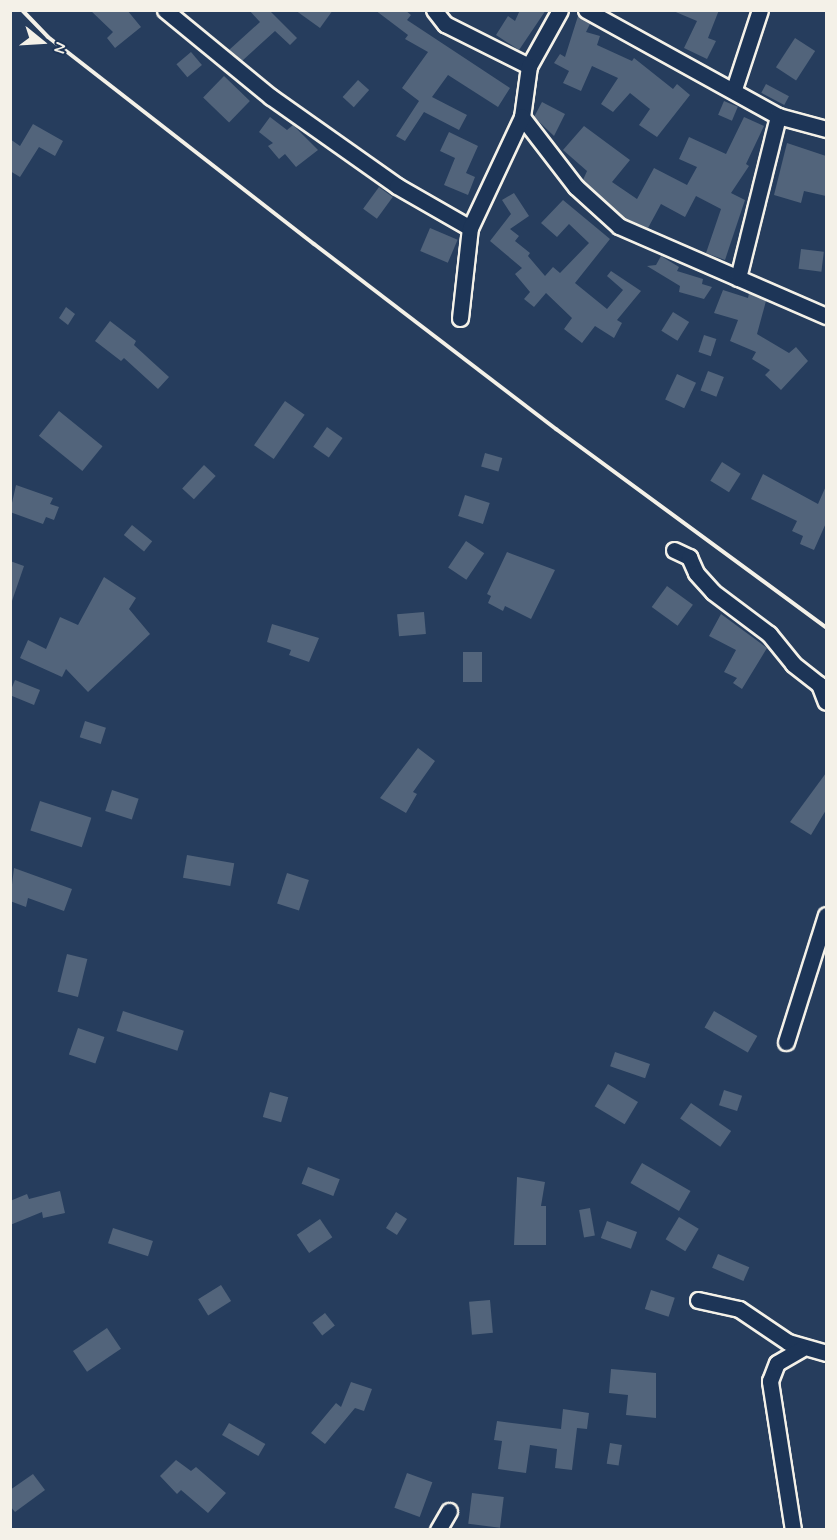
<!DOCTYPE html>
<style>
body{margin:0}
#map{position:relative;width:837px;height:1540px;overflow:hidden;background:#263d5d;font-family:Mynerve,sans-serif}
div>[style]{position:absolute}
.building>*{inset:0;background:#52647b;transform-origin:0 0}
.roads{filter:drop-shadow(2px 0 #f4f1e8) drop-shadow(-2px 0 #f4f1e8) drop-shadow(0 2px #f4f1e8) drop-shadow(0 -2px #f4f1e8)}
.street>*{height:15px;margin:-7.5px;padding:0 7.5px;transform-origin:7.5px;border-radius:7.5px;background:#1d3557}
.rail>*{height:4px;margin:-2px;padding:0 2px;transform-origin:2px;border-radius:2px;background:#f4f1e8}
span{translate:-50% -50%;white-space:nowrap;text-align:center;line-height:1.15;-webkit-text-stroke:4.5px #1d3557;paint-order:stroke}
.frame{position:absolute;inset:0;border:12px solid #f4f1e8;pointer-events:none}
.north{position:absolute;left:12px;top:12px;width:60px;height:60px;-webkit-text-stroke:4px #1d3557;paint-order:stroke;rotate:108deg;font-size:16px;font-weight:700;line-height:24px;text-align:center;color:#f4f1e8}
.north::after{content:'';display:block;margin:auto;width:21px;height:27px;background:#f4f1e8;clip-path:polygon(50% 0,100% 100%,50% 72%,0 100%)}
</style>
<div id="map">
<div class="building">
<div style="clip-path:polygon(90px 10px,127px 10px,141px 27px,115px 48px,107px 38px,113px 32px)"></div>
<div style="clip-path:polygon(249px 10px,269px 10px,297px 38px,290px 45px,275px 31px,242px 61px,229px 50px,260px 22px)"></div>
<div style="clip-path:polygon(295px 10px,333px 10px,320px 28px)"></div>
<div style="clip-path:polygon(375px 10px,405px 10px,411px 15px,407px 20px,510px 88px,498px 107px,448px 75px,432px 97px,467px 115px,459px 130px,424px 112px,405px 141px,396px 136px,419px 101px,402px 88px,428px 52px,405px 39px,408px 35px)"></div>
<div style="clip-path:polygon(520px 10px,546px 10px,519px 50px,496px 35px,508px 16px,515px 21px)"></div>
<div style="clip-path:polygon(671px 10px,719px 10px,708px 38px,716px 41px,707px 59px,684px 48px,697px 21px)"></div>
<div style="clip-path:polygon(578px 16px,590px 24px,586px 32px,600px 36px,597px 45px,632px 61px,634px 58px,673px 89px,677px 84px,690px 95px,657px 137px,639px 125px,650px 109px,630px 93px,613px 112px,601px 104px,618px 78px,592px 66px,581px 91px,563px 83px,569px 71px,554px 63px,560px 54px,565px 57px)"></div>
<div style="left:795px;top:38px;width:24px;height:35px;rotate:33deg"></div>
<div style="left:191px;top:52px;width:17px;height:19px;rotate:50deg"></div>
<div style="left:224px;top:76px;width:36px;height:30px;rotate:44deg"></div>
<div style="left:358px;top:80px;width:15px;height:23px;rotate:42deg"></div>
<div style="left:766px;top:84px;width:26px;height:10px;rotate:28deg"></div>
<div style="left:724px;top:101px;width:15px;height:15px;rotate:23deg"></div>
<div style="clip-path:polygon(542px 102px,565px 114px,554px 136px,534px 117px)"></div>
<div style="clip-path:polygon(270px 117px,287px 130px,293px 125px,318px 150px,296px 167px,285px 154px,279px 159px,268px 146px,273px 143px,259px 132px)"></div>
<div style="clip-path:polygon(744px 117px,764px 126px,746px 164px,749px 166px,731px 193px,745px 200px,725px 260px,706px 253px,721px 209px,696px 196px,685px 217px,661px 204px,648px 228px,624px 218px,583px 180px,587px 171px,563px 150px,584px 126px,630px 160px,612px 182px,637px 199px,654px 168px,687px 185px,697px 167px,679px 159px,689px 137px,726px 154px)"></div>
<div style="clip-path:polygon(33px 124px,63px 141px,55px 156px,39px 147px,20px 177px,10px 171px,10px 139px,20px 146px)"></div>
<div style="clip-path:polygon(449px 132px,478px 146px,466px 173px,475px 177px,468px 195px,444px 185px,455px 158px,440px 151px)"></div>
<div style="clip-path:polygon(787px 143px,826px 156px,826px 196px,804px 191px,801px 203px,774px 195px)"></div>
<div style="left:379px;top:187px;width:17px;height:27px;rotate:36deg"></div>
<div style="clip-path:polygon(514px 193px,529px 216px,510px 229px,519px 236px,515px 241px,530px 253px,528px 256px,545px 276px,553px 267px,560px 273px,589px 243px,569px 224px,557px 237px,541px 223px,563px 200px,610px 239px,575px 283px,607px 309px,623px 290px,607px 276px,611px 271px,641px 291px,617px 320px,622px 323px,614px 338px,595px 326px,582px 343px,564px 329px,572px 318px,546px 293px,534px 307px,524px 299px,530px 292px,515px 274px,522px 268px,490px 241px,511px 214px,502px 200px)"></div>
<div style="left:430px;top:228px;width:30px;height:25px;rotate:23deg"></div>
<div style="left:801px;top:249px;width:23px;height:20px;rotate:7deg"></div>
<div style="clip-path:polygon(661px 256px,679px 267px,677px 271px,703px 279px,702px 284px,712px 287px,704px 299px,679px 292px,680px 286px,647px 266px,656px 265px)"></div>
<div style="clip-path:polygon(723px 290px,748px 298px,749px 293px,766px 301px,757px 334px,789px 353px,796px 347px,808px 361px,781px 390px,765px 375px,770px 370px,752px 359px,756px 352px,730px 341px,738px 320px,714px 313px)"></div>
<div style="clip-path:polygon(66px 307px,75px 314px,68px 325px,59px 318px)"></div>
<div style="left:673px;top:312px;width:19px;height:22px;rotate:32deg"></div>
<div style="clip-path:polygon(110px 321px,136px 341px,134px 345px,169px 377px,158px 389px,124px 358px,121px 361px,95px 341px)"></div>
<div style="left:704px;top:335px;width:13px;height:18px;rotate:18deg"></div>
<div style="left:708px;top:371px;width:17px;height:21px;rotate:21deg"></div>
<div style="left:677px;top:374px;width:21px;height:28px;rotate:25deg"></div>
<div style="left:285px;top:401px;width:24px;height:54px;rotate:35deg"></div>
<div style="left:59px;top:411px;width:56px;height:32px;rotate:39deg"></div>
<div style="left:327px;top:427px;width:19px;height:24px;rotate:35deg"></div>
<div style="left:485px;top:453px;width:18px;height:14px;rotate:16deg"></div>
<div style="left:722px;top:462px;width:22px;height:22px;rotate:32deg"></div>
<div style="left:204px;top:465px;width:16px;height:32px;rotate:43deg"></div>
<div style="clip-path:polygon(763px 474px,818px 504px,826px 486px,826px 523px,814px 550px,800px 544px,803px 536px,792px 531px,797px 521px,751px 499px)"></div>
<div style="clip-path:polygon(16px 485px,53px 498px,50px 504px,59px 507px,54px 520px,46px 517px,43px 524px,10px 512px)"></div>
<div style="left:465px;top:495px;width:26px;height:22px;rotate:18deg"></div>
<div style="left:132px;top:525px;width:26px;height:13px;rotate:39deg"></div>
<div style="left:466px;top:541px;width:22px;height:32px;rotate:34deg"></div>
<div style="clip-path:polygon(507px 552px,555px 570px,531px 619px,505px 606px,503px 611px,488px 603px,491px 596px,487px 594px)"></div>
<div style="clip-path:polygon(10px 561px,24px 566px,12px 601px,10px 600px)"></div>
<div style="clip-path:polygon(104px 577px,136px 598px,129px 609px,150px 634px,130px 653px,88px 692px,66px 669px,62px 677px,20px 658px,28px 640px,46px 649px,60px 617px,78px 625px)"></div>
<div style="left:667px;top:586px;width:32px;height:26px;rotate:36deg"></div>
<div style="left:424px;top:612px;width:22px;height:27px;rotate:85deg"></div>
<div style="clip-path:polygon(721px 614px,767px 648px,742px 689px,733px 683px,737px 678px,724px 672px,736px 650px,709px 636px)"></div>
<div style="clip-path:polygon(272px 624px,319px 638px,309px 662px,289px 655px,291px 650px,267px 642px)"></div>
<div style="left:463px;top:652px;width:19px;height:30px"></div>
<div style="left:15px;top:680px;width:27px;height:16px;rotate:22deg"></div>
<div style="left:85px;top:721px;width:22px;height:17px;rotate:18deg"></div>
<div style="clip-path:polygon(418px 748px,435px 761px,413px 792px,417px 794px,406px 813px,380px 798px)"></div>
<div style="clip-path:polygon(826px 773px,826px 810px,811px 835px,790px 822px)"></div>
<div style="left:112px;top:790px;width:28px;height:22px;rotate:18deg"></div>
<div style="left:40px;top:801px;width:54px;height:31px;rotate:18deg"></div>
<div style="left:187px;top:855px;width:48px;height:23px;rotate:10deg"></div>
<div style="clip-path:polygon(14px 868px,72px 889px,64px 911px,28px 898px,26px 907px,10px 901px)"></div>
<div style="left:287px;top:873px;width:23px;height:32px;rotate:18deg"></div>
<div style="left:67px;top:954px;width:21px;height:39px;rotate:14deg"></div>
<div style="left:123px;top:1011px;width:64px;height:21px;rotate:18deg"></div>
<div style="left:714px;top:1011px;width:50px;height:19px;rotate:30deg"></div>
<div style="left:78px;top:1028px;width:28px;height:28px;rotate:19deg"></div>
<div style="left:615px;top:1052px;width:37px;height:15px;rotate:19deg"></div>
<div style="left:608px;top:1084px;width:35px;height:26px;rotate:31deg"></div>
<div style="left:724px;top:1090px;width:19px;height:16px;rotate:18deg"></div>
<div style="left:270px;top:1092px;width:19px;height:26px;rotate:16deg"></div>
<div style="left:691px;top:1103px;width:49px;height:19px;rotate:35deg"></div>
<div style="left:642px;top:1163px;width:56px;height:23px;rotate:30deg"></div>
<div style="left:308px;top:1167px;width:34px;height:18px;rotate:21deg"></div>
<div style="clip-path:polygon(517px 1177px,545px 1182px,541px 1206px,546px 1206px,546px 1245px,514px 1245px)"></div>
<div style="clip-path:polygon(60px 1191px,65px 1213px,43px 1218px,42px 1212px,10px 1225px,10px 1201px,27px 1194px,29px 1199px)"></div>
<div style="left:590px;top:1208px;width:28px;height:11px;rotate:80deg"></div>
<div style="left:396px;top:1212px;width:13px;height:19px;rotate:32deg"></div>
<div style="left:679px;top:1217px;width:23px;height:26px;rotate:31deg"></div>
<div style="left:320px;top:1219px;width:22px;height:28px;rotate:56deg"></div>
<div style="left:607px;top:1221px;width:32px;height:18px;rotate:20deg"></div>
<div style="left:113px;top:1228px;width:42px;height:16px;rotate:18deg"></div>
<div style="left:718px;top:1254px;width:34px;height:15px;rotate:23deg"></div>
<div style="left:221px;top:1285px;width:19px;height:27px;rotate:58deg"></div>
<div style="left:651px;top:1290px;width:25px;height:20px;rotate:18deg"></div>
<div style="left:490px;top:1300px;width:33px;height:21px;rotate:85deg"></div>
<div style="left:325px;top:1313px;width:16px;height:16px;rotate:52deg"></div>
<div style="left:107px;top:1328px;width:25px;height:41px;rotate:56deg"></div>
<div style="clip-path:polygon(611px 1369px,656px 1373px,656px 1418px,626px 1415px,628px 1395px,609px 1393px)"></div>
<div style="clip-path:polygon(351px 1382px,372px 1389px,364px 1411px,355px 1408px,325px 1444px,311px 1433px,336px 1403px,341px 1407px)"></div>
<div style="clip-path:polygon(563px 1409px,589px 1413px,587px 1429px,577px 1428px,572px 1470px,555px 1468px,557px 1449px,530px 1445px,526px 1473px,498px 1469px,502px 1441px,494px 1440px,497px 1421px,561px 1429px)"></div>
<div style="left:229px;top:1423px;width:42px;height:14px;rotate:30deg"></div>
<div style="left:610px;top:1443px;width:12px;height:21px;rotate:9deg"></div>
<div style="clip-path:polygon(176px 1460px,191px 1471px,196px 1467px,226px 1493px,208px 1513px,181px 1490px,177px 1494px,160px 1476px)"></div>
<div style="left:407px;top:1473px;width:27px;height:37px;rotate:20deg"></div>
<div style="clip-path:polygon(33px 1474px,45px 1490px,15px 1512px,10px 1506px,10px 1490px)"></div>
<div style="left:472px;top:1493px;width:32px;height:31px;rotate:7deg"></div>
</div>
<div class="roads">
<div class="street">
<div style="left:165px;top:10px;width:137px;rotate:39.4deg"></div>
<div style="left:271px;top:97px;width:154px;rotate:35.2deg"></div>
<div style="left:397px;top:186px;width:84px;rotate:29.9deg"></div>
<div style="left:434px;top:10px;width:18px;rotate:52deg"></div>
<div style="left:445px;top:24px;width:94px;rotate:26.6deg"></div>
<div style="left:529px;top:66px;width:64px;rotate:-61deg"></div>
<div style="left:586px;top:10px;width:219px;rotate:28.9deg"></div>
<div style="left:778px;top:116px;width:50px;rotate:15.2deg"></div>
<div style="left:529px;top:66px;width:51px;rotate:97.8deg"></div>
<div style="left:522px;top:117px;width:88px;rotate:52.4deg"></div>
<div style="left:576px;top:187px;width:58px;rotate:42.2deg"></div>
<div style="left:619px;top:226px;width:226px;rotate:23.5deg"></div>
<div style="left:734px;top:89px;width:83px;rotate:-71.8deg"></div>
<div style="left:738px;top:278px;width:167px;rotate:-76.1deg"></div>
<div style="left:460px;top:318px;width:91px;rotate:-83.7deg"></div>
<div style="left:470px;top:228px;width:123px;rotate:-64.9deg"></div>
<div style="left:674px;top:550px;width:17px;rotate:25deg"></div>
<div style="left:689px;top:557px;width:17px;rotate:66deg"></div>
<div style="left:696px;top:573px;width:25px;rotate:48deg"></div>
<div style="left:713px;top:592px;width:70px;rotate:36.9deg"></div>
<div style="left:769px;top:634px;width:38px;rotate:51deg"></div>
<div style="left:793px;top:664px;width:33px;rotate:38deg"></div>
<div style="left:819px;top:684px;width:19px;rotate:69deg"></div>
<div style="left:786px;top:1042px;width:133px;rotate:-72.5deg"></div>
<div style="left:698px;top:1300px;width:42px;rotate:12.4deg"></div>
<div style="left:739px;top:1309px;width:59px;rotate:34deg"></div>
<div style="left:788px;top:1342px;width:40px;rotate:16deg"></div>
<div style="left:438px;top:1530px;width:22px;rotate:-60deg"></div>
<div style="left:793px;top:1530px;width:151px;rotate:-98.8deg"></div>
<div style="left:770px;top:1381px;width:19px;rotate:-69deg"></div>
<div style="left:777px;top:1363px;width:28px;rotate:-30deg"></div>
</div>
</div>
<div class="rail">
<div style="left:22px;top:10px;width:37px;rotate:46deg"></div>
<div style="left:48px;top:37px;width:337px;rotate:37.9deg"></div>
<div style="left:314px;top:244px;width:305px;rotate:37.4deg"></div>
<div style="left:556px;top:429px;width:335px;rotate:36.3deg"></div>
</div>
<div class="frame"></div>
<div class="north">N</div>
</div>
